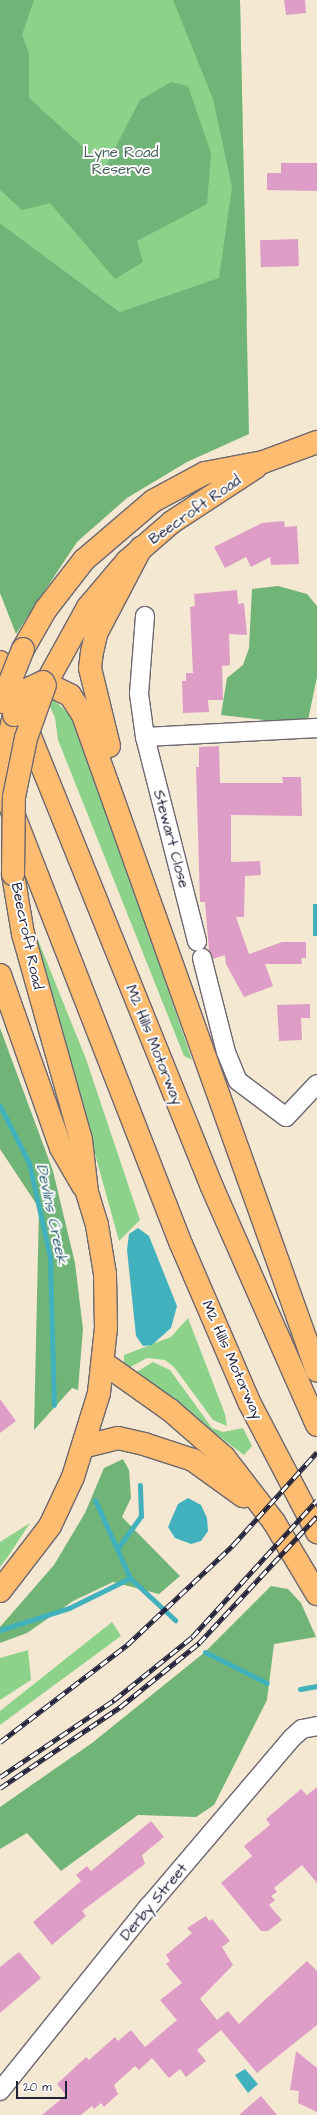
<!DOCTYPE html>
<style>
body{margin:0}
#map{position:relative;width:317px;height:2115px;overflow:hidden;background:#f5e8d2;font-family:"Architects Daughter",sans-serif}
div>[style]{position:absolute}
.green>*{inset:0;background:#8cd28b}
.forest>*{inset:0;background:#71b477}
.water>*{inset:0;background:#42b1be;transform-origin:0 0}
.stream>*{height:5px;margin:-2.5px;padding:0 2.5px;transform-origin:2.5px;border-radius:2.5px;background:#42b1be}
.building>*{inset:0;background:#dd9dc7;transform-origin:0 0}
.roads{filter:drop-shadow(1px 0 #6c6770) drop-shadow(-1px 0 #6c6770) drop-shadow(0 1px #6c6770) drop-shadow(0 -1px #6c6770)}
.minor>*{height:18px;margin:-9px;padding:0 9px;transform-origin:9px;border-radius:9px;background:#fff}
.major>*{height:22px;margin:-11px;padding:0 11px;transform-origin:11px;border-radius:11px;background:#fdbc70}
.highway>*{height:22px;margin:-11px;padding:0 11px;transform-origin:11px;border-radius:11px;background:#fdbc70}
.rail>*{height:4.5px;margin-top:-2.25px;transform-origin:0;background:repeating-linear-gradient(90deg,#fff 0 9px,#22223b 0 18px);box-sizing:border-box;border-block:1px solid #22223b}
.bridges{filter:drop-shadow(1px 0 #6c6770) drop-shadow(-1px 0 #6c6770) drop-shadow(0 1px #6c6770) drop-shadow(0 -1px #6c6770)}
.major-bridge>*{height:22px;margin:-11px;padding:0 11px;transform-origin:11px;border-radius:11px;background:#fdbc70}
.highway-bridge>*{height:22px;margin:-11px;padding:0 11px;transform-origin:11px;border-radius:11px;background:#fdbc70}
span{translate:-50% -50%;white-space:nowrap;text-align:center;line-height:1.15;-webkit-text-stroke:4px #fff;paint-order:stroke}
.park-label{font-size:15px;color:#476057}
.street-label{font-size:15px;color:#22223b}
.water-label{font-size:16px;color:#306276;font-style:italic}
.scale{position:absolute;left:16px;top:2081px;width:51px;height:18px;box-sizing:border-box;border:2px solid #22223b;border-top:0;padding-left:5px;font-size:12px;line-height:14px;white-space:nowrap;color:#22223b;-webkit-text-stroke:3px #fff;paint-order:stroke}
</style>
<div id="map">
<div class="green">
<div style="clip-path:polygon(0 0,240px 0,247px 319px,120px 312px,0 223px)"></div>
<div style="clip-path:polygon(52px 698px,74px 719px,84px 743px,192px 1060px,184px 1056px,58px 740px,55px 718px,49px 704px)"></div>
<div style="clip-path:polygon(32px 925px,86px 1059px,140px 1220px,119px 1241px)"></div>
<div style="clip-path:polygon(188px 1318px,225px 1414px,227px 1426px,213px 1420px,174px 1367px,165px 1360px,147px 1358px,127px 1369px,124px 1366px,124px 1355px,171px 1337px)"></div>
<div style="clip-path:polygon(153px 1362px,170px 1370px,212px 1428px,223px 1432px,243px 1428px,252px 1446px,244px 1455px,135px 1373px)"></div>
<div style="clip-path:polygon(30px 1523px,9px 1555px,0 1567px,0 1542px)"></div>
<div style="clip-path:polygon(112px 1622px,121px 1636px,0 1725px,0 1711px)"></div>
<div style="clip-path:polygon(28px 1650px,31px 1680px,0 1700px,0 1658px)"></div>
</div>
<div class="forest">
<div style="clip-path:polygon(0 0,34px 0,22px 35px,29px 53px,29px 98px,105px 167px,140px 100px,171px 82px,188px 86px,211px 153px,207px 204px,137px 241px,143px 262px,115px 279px,50px 203px,22px 210px,0 190px)"></div>
<div style="clip-path:polygon(173px 0,240px 0,249px 434px,187px 462px,127px 498px,77px 542px,16px 634px,0 593px,0 223px,120px 312px,219px 278px,232px 187px,213px 99px)"></div>
<div style="clip-path:polygon(278px 586px,307px 594px,317px 606px,317px 677px,307px 725px,221px 715px,227px 678px,243px 665px,249px 648px,252px 589px)"></div>
<div style="clip-path:polygon(0 1028px,53px 1171px,75px 1263px,83px 1329px,78px 1390px,72px 1388px,34px 1430px,39px 1208px,0 1149px)"></div>
<div style="clip-path:polygon(123px 1459px,129px 1470px,131px 1498px,122px 1517px,180px 1576px,159px 1594px,113px 1582px,73px 1601px,27px 1633px,0 1643px,0 1627px,54px 1565px,85px 1513px,104px 1468px)"></div>
<div style="clip-path:polygon(271px 1586px,288px 1589px,301px 1603px,316px 1637px,274px 1644px,267px 1700px,214px 1805px,196px 1817px,138px 1815px,61px 1871px,27px 1833px,0 1849px,0 1807px,92px 1743px,205px 1652px)"></div>
</div>
<div class="water">
<div style="left:313px;top:904px;width:4px;height:32px"></div>
<div style="clip-path:polygon(138px 1228px,149px 1236px,177px 1306px,171px 1328px,152px 1345px,143px 1346px,136px 1336px,127px 1250px,129px 1234px)"></div>
<div style="clip-path:polygon(188px 1498px,201px 1505px,207px 1518px,208px 1531px,201px 1541px,191px 1544px,175px 1538px,168px 1527px,178px 1504px)"></div>
<div style="clip-path:polygon(245px 2069px,258px 2084px,248px 2093px,235px 2075px)"></div>
</div>
<div class="stream">
<div style="left:0;top:1106px;width:64px;rotate:63deg"></div>
<div style="left:29px;top:1163px;width:96px;rotate:77.4deg"></div>
<div style="left:50px;top:1257px;width:148px;rotate:88.5deg"></div>
<div style="left:95px;top:1500px;width:85px;rotate:65.8deg"></div>
<div style="left:130px;top:1578px;width:62px;rotate:43deg"></div>
<div style="left:117px;top:1549px;width:41px;rotate:-54deg"></div>
<div style="left:141px;top:1516px;width:31px;rotate:-92deg"></div>
<div style="left:0;top:1630px;width:72px;rotate:-17.7deg"></div>
<div style="left:69px;top:1608px;width:68px;rotate:-26.2deg"></div>
<div style="left:205px;top:1652px;width:69px;rotate:26.6deg"></div>
<div style="left:300px;top:1689px;width:17px;rotate:-10deg"></div>
</div>
<div class="building">
<div style="clip-path:polygon(284px 0,305px 0,306px 13px,286px 15px)"></div>
<div style="clip-path:polygon(281px 163px,317px 163px,317px 191px,267px 190px,267px 173px,281px 173px)"></div>
<div style="left:298px;top:239px;width:27px;height:38px;rotate:88deg"></div>
<div style="clip-path:polygon(284px 521px,285px 527px,297px 526px,299px 564px,271px 565px,270px 557px,251px 567px,246px 557px,225px 568px,214px 547px,262px 523px)"></div>
<div style="clip-path:polygon(237px 590px,238px 604px,244px 603px,247px 635px,229px 634px,230px 665px,222px 666px,223px 700px,208px 700px,209px 712px,183px 713px,182px 681px,186px 681px,186px 673px,193px 673px,190px 607px,195px 606px,194px 594px)"></div>
<div style="clip-path:polygon(219px 746px,220px 783px,283px 783px,282px 777px,301px 777px,302px 816px,231px 815px,231px 862px,260px 861px,261px 875px,245px 876px,244px 917px,236px 917px,249px 954px,282px 942px,306px 942px,306px 958px,301px 958px,302px 964px,265px 964px,273px 986px,244px 997px,226px 964px,225px 955px,213px 959px,209px 950px,205px 902px,200px 902px,196px 767px,199px 767px,199px 747px)"></div>
<div style="clip-path:polygon(310px 1004px,310px 1018px,301px 1018px,302px 1040px,279px 1041px,277px 1005px)"></div>
<div style="clip-path:polygon(0 1399px,16px 1421px,0 1433px)"></div>
<div style="clip-path:polygon(317px 1787px,317px 1883px,302px 1865px,274px 1888px,277px 1892px,271px 1896px,275px 1900px,269px 1905px,282px 1920px,268px 1931px,261px 1931px,221px 1883px,252px 1856px,244px 1846px,270px 1825px,266px 1819px,301px 1789px,307px 1795px)"></div>
<div style="clip-path:polygon(151px 1821px,164px 1837px,142px 1855px,145px 1864px,82px 1911px,86px 1916px,52px 1945px,33px 1922px,81px 1881px,76px 1875px,87px 1866px,91px 1871px)"></div>
<div style="clip-path:polygon(206px 1916px,209px 1921px,212px 1919px,230px 1941px,222px 1947px,233px 1965px,200px 1999px,217px 2020px,228px 2011px,239px 2024px,307px 1961px,317px 1971px,317px 2025px,257px 2073px,221px 2030px,197px 2050px,206px 2061px,186px 2077px,180px 2069px,169px 2078px,152px 2058px,139px 2070px,135px 2066px,114px 2085px,118px 2094px,104px 2107px,101px 2103px,94px 2109px,92px 2106px,81px 2115px,42px 2115px,66px 2095px,57px 2084px,86px 2057px,89px 2060px,115px 2037px,118px 2041px,131px 2030px,145px 2047px,177px 2020px,160px 2000px,182px 1983px,166px 1964px,170px 1961px,166px 1955px,192px 1933px,187px 1928px)"></div>
<div style="clip-path:polygon(19px 1952px,41px 1978px,0 2013px,0 1967px)"></div>
<div style="clip-path:polygon(296px 2051px,317px 2068px,317px 2112px,298px 2103px,299px 2091px,290px 2090px)"></div>
<div style="clip-path:polygon(261px 2096px,277px 2115px,239px 2115px)"></div>
</div>
<div class="roads">
<div class="minor">
<div style="left:145px;top:616px;width:78px;rotate:94.4deg"></div>
<div style="left:139px;top:694px;width:43px;rotate:82.1deg"></div>
<div style="left:145px;top:737px;width:211px;rotate:75.7deg"></div>
<div style="left:145px;top:737px;width:172px;rotate:-3deg"></div>
<div style="left:202px;top:958px;width:97px;rotate:75.7deg"></div>
<div style="left:226px;top:1052px;width:31px;rotate:68deg"></div>
<div style="left:238px;top:1081px;width:60px;rotate:36.9deg"></div>
<div style="left:286px;top:1117px;width:45px;rotate:-46.8deg"></div>
<div style="left:0;top:2091px;width:238px;rotate:-51.2deg"></div>
<div style="left:149px;top:1906px;width:222px;rotate:-49.6deg"></div>
<div style="left:293px;top:1737px;width:12px;rotate:-42deg"></div>
<div style="left:302px;top:1729px;width:15px;rotate:-11deg"></div>
</div>
<div class="major">
<div style="left:23px;top:649px;width:46px;rotate:-60.1deg"></div>
<div style="left:46px;top:609px;width:62px;rotate:-52.2deg"></div>
<div style="left:84px;top:560px;width:91px;rotate:-40.5deg"></div>
<div style="left:153px;top:501px;width:59px;rotate:-28.3deg"></div>
<div style="left:205px;top:473px;width:59px;rotate:-10.7deg"></div>
<div style="left:263px;top:462px;width:58px;rotate:-20.3deg"></div>
<div style="left:45px;top:685px;width:89px;rotate:-61.1deg"></div>
<div style="left:88px;top:607px;width:60px;rotate:-49.7deg"></div>
<div style="left:127px;top:561px;width:60px;rotate:-40.9deg"></div>
<div style="left:172px;top:522px;width:100px;rotate:-33.2deg"></div>
<div style="left:0;top:975px;width:183px;rotate:70.6deg"></div>
<div style="left:61px;top:1148px;width:44px;rotate:59.9deg"></div>
<div style="left:0;top:1591px;width:82px;rotate:-52.4deg"></div>
<div style="left:50px;top:1526px;width:54px;rotate:-64.9deg"></div>
<div style="left:73px;top:1477px;width:88px;rotate:-72.8deg"></div>
<div style="left:99px;top:1393px;width:65px;rotate:-83.9deg"></div>
<div style="left:106px;top:1328px;width:54px;rotate:-91.1deg"></div>
<div style="left:105px;top:1274px;width:50px;rotate:-99.3deg"></div>
<div style="left:97px;top:1225px;width:34px;rotate:-107deg"></div>
<div style="left:87px;top:1192px;width:52px;rotate:-96.6deg"></div>
<div style="left:81px;top:1140px;width:214px;rotate:-105.7deg"></div>
<div style="left:23px;top:934px;width:61px;rotate:-99.5deg"></div>
</div>
<div class="highway">
<div style="left:0;top:662px;width:566px;rotate:68.01deg"></div>
<div style="left:212px;top:1187px;width:260px;rotate:66.2deg"></div>
<div style="left:43px;top:682px;width:30px;rotate:26deg"></div>
<div style="left:70px;top:695px;width:24px;rotate:57deg"></div>
<div style="left:83px;top:715px;width:696px;rotate:70.37deg"></div>
<div style="left:109px;top:746px;width:80px;rotate:-103.7deg"></div>
<div style="left:90px;top:668px;width:16px;rotate:-83deg"></div>
<div style="left:92px;top:652px;width:18px;rotate:-77deg"></div>
<div style="left:96px;top:634px;width:97px;rotate:-62.4deg"></div>
<div style="left:0;top:778px;width:65px;rotate:-77.5deg"></div>
<div style="left:0;top:780px;width:498px;rotate:68.7deg"></div>
<div style="left:181px;top:1244px;width:172px;rotate:66.7deg"></div>
<div style="left:249px;top:1402px;width:147px;rotate:62.4deg"></div>
<div style="left:105px;top:1364px;width:80px;rotate:35.3deg"></div>
<div style="left:170px;top:1410px;width:72px;rotate:41deg"></div>
<div style="left:224px;top:1457px;width:82px;rotate:52.4deg"></div>
<div style="left:274px;top:1522px;width:84px;rotate:59.2deg"></div>
<div style="left:86px;top:1446px;width:33px;rotate:-14deg"></div>
<div style="left:118px;top:1438px;width:27px;rotate:13deg"></div>
<div style="left:144px;top:1444px;width:52px;rotate:18.1deg"></div>
<div style="left:193px;top:1460px;width:62px;rotate:35.8deg"></div>
</div>
</div>
<div class="rail">
<div style="left:0;top:1742px;width:160px;rotate:-37.4deg"></div>
<div style="left:127px;top:1645px;width:146px;rotate:-43.3deg"></div>
<div style="left:233px;top:1545px;width:125px;rotate:-47.9deg"></div>
<div style="left:0;top:1777px;width:138px;rotate:-34deg"></div>
<div style="left:114px;top:1700px;width:100px;rotate:-38.9deg"></div>
<div style="left:192px;top:1637px;width:185px;rotate:-47.6deg"></div>
<div style="left:0;top:1788px;width:145px;rotate:-34deg"></div>
<div style="left:120px;top:1707px;width:102px;rotate:-39deg"></div>
<div style="left:199px;top:1643px;width:173px;rotate:-47.1deg"></div>
</div>
<div class="bridges">
<div class="major-bridge">
<div style="left:2px;top:702px;width:57px;rotate:-68.4deg"></div>
<div style="left:13px;top:874px;width:77px;rotate:-89.3deg"></div>
<div style="left:14px;top:797px;width:60px;rotate:-78.5deg"></div>
<div style="left:26px;top:738px;width:56px;rotate:-70.3deg"></div>
</div>
<div class="highway-bridge">
<div style="left:14px;top:715px;width:28px;rotate:-64deg"></div>
<div style="left:26px;top:690px;width:19px;rotate:-25deg"></div>
</div>
</div>
<div class="park-label">
<span style="left:121px;top:161px">Lyne Road<br>Reserve</span>
</div>
<div class="street-label">
<span style="left:195px;top:510px;rotate:-35deg">Beecroft Road</span>
<span style="left:171px;top:839px;rotate:75deg">Stewart Close</span>
<span style="left:27px;top:936px;rotate:78deg">Beecroft Road</span>
<span style="left:154px;top:1045px;rotate:68deg">M2 Hills Motorway</span>
<span style="left:232px;top:1360px;rotate:66deg">M2 Hills Motorway</span>
<span style="left:154px;top:1902px;rotate:-50deg">Derby Street</span>
</div>
<div class="water-label">
<span style="left:52px;top:1214px;rotate:78deg">Devlins Creek</span>
</div>
<div class="scale">20 m</div>
</div>
